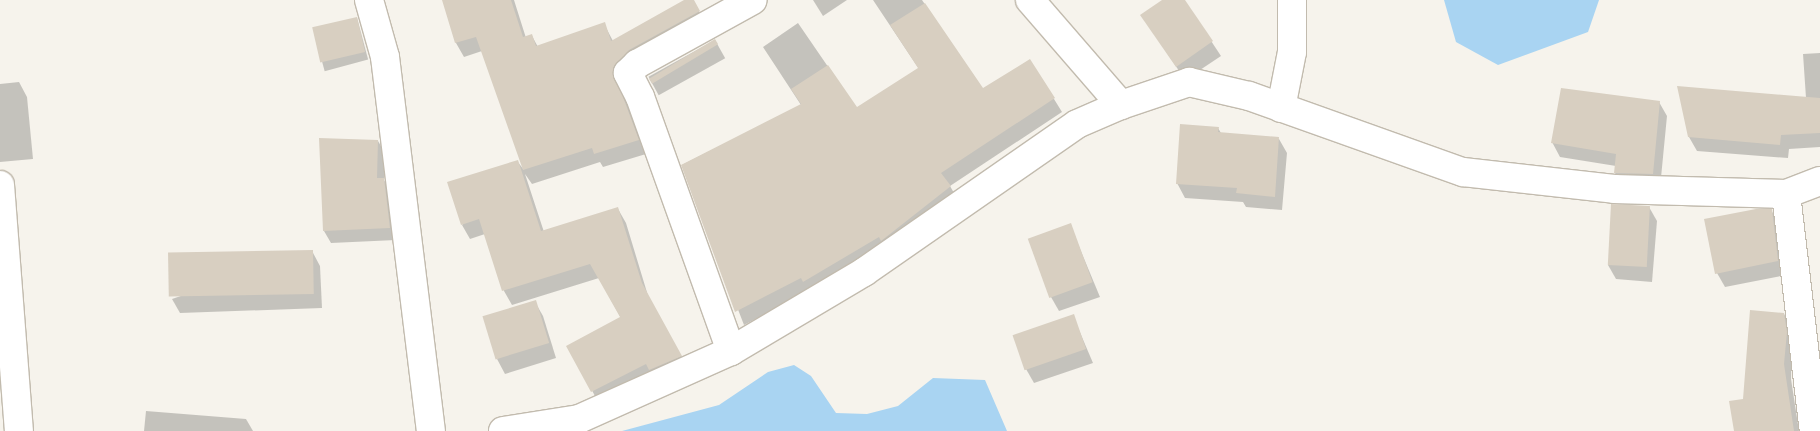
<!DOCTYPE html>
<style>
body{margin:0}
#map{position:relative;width:1820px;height:431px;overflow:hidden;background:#f6f3ec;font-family:"DejaVu Sans",sans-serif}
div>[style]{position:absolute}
.water>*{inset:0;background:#a9d4f2}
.shadow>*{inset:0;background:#0003;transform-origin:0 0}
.building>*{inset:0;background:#d8cfc1;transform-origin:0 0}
.roads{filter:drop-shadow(1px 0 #c2bbae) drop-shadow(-1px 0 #c2bbae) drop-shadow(0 1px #c2bbae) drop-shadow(0 -1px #c2bbae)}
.minor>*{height:28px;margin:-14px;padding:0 14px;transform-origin:14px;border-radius:14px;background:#fff}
span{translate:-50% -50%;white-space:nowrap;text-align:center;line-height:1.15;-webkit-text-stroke:4px #fff;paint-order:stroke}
</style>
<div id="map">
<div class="water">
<div style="clip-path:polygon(1444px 0,1599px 0,1588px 32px,1498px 65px,1456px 42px)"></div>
<div style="clip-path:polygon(794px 365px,811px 376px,836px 413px,867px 414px,898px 406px,933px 378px,985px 380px,1007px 431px,622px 431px,719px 405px,768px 372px)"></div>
</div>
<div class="shadow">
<div style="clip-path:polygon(443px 0,514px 0,526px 38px,532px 36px,538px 47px,604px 24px,613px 41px,687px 0,693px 0,707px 26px,620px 85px,646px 154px,603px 167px,600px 162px,532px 184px,525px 174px,544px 232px,618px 209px,626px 223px,649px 299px,689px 370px,602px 409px,568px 346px,621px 318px,599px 278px,512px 305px,504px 291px,485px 234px,470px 239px,462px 225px,517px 161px,524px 170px,482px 51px,464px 57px,456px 43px)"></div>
<div style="clip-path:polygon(813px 0,847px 0,823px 16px)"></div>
<div style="clip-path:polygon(873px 0,922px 0,983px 90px,1054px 99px,1062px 112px,950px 186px,958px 200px,809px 291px,744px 325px,682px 165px,801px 105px,763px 47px,798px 23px,857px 109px,919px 69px)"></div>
<div style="clip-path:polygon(1164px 0,1184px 0,1221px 56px,1185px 80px,1142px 15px)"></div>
<div style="left:357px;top:18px;width:43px;height:45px;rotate:75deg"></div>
<div style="left:715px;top:40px;width:21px;height:76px;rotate:61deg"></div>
<div style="clip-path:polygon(1820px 53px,1820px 147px,1789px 149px,1788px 158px,1697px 151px,1689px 137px,1806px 98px,1803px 54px)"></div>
<div style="clip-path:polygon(19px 82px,27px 97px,33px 159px,0 162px,0 84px)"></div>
<div style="clip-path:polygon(1659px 102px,1667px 116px,1660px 188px,1623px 187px,1615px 173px,1616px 166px,1560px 157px,1552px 142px)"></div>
<div style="clip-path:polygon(1218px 128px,1221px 133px,1279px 139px,1287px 153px,1282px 210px,1246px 207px,1243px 202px,1185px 198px,1177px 183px)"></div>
<div style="clip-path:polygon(378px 141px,385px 153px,384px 180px,390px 191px,396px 240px,331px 243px,324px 231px)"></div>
<div style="clip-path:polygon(1649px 207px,1657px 221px,1652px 282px,1616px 279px,1608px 265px)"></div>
<div style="clip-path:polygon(1771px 210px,1780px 225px,1786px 275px,1725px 287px,1717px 273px)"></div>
<div style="clip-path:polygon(1070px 225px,1100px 297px,1059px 311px,1051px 297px)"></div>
<div style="clip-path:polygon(312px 251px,320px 266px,322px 308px,180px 313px,172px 299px)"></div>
<div style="clip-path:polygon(535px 302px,543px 316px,556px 358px,505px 374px,497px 359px)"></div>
<div style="clip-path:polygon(1784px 314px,1792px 328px,1791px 379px,1799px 431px,1735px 431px)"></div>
<div style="clip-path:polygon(1073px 316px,1093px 363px,1034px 383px,1026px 369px)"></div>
<div style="clip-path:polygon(146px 411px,246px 419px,253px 431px,144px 431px)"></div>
</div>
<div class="building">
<div style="clip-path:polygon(442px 0,511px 0,523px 37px,532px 34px,536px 46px,605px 22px,611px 41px,684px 0,694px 0,700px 11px,629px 50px,613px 70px,639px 140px,594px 154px,592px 148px,523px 170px,476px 37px,455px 43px)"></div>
<div style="clip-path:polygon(1162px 0,1185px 0,1213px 41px,1176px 67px,1140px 15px)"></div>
<div style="clip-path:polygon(925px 3px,983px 88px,1030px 59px,1055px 98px,941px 173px,951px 186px,881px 241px,879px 237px,803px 282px,801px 278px,735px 312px,681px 165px,801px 104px,791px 89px,828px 65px,857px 107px,918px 68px,890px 25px)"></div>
<div style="left:357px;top:17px;width:36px;height:46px;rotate:77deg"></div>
<div style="left:715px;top:39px;width:6px;height:77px;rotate:59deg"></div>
<div style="clip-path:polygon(1677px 86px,1820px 98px,1820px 133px,1781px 135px,1780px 145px,1688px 137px)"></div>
<div style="clip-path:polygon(1561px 88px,1660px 101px,1653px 174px,1614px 173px,1616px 154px,1551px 143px)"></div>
<div style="clip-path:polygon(1180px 124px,1219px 127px,1218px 132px,1279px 137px,1275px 197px,1236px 193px,1237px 188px,1176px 184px)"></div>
<div style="clip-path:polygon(319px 138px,378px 140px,377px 178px,384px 178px,390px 228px,323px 231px)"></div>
<div style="clip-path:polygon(518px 160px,541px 231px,618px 207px,642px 283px,682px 356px,649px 370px,646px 364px,591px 392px,566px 346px,620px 317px,590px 264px,502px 291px,479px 219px,461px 225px,447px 182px)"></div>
<div style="left:1611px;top:204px;width:39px;height:61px;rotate:3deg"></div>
<div style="clip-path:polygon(1756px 209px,1772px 209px,1778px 261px,1715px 274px,1704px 219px)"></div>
<div style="left:1071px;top:223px;width:63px;height:46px;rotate:70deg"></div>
<div style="left:313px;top:250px;width:44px;height:145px;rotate:89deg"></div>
<div style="left:536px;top:300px;width:45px;height:56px;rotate:73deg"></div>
<div style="clip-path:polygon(1750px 310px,1784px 313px,1787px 332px,1784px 364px,1794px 431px,1734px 431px,1729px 401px,1743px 399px)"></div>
<div style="left:1074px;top:314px;width:37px;height:65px;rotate:71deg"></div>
</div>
<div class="roads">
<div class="minor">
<div style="left:369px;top:0;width:59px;rotate:74.3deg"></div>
<div style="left:385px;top:57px;width:377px;rotate:83deg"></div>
<div style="left:1030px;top:0;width:139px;rotate:49.1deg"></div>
<div style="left:1281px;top:108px;width:57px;rotate:-78.9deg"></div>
<div style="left:1292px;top:52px;width:52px;rotate:-90deg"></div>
<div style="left:0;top:185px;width:247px;rotate:85.6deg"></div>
<div style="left:1786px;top:194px;width:239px;rotate:83.3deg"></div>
<div style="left:731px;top:351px;width:270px;rotate:-109.7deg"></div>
<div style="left:640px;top:97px;width:27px;rotate:-117deg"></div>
<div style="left:628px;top:73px;width:13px;rotate:-45deg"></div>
<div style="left:637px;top:64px;width:132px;rotate:-28.9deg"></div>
<div style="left:503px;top:431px;width:77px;rotate:-9deg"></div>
<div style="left:579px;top:419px;width:167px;rotate:-24.1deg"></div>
<div style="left:731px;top:351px;width:155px;rotate:-30.7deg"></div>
<div style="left:864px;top:272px;width:259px;rotate:-34.8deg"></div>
<div style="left:1077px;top:124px;width:48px;rotate:-23.4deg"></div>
<div style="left:1121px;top:105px;width:72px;rotate:-18.7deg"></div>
<div style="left:1189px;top:82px;width:62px;rotate:13.1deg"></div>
<div style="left:1249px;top:96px;width:227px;rotate:19.6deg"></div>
<div style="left:1463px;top:172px;width:152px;rotate:6.4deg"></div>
<div style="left:1614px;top:189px;width:172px;rotate:1.7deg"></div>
<div style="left:1786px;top:194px;width:36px;rotate:-21deg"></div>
</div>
</div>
</div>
